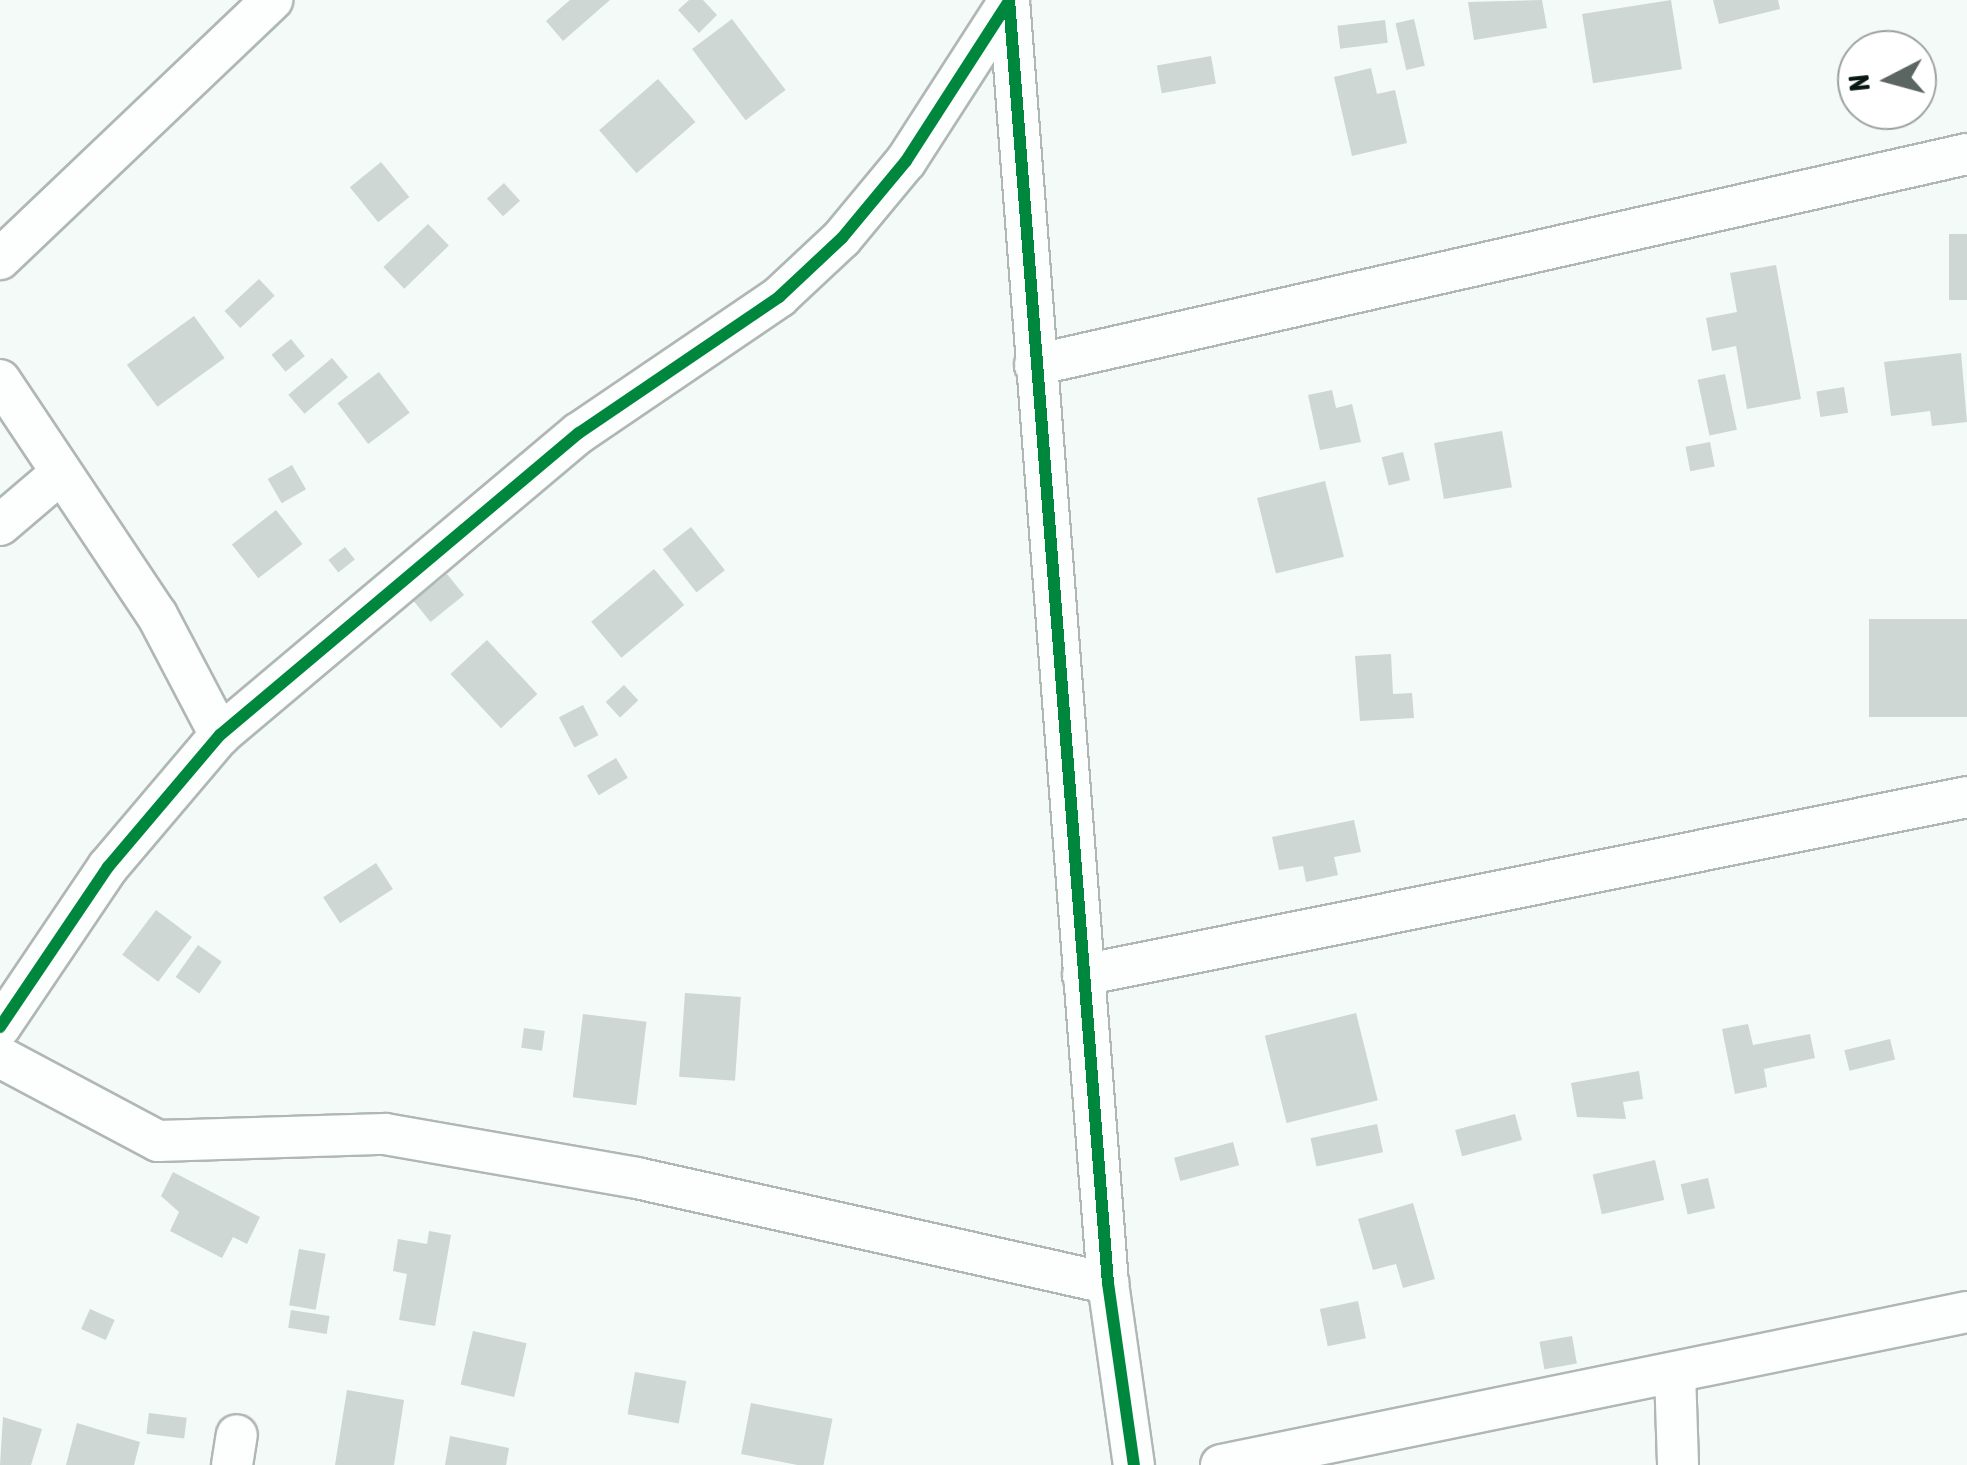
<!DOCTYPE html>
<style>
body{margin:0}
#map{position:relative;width:1967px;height:1465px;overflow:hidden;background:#f4faf7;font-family:"Asap Condensed",sans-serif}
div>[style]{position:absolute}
.building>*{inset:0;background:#ced7d3;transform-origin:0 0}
.roads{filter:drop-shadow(2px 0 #afb8b4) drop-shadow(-2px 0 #afb8b4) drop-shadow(0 2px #afb8b4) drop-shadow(0 -2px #afb8b4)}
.minor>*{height:40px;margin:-20px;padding:0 20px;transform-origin:20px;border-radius:20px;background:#fdfefe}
.cycleway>*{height:12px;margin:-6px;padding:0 6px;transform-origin:6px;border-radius:6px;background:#00873e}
span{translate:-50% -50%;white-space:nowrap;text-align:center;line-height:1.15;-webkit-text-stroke:9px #fff;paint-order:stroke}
.north{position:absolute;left:1837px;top:30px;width:100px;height:100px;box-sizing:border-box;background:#fff;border:2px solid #9da2a0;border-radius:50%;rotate:264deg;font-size:28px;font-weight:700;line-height:40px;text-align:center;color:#091712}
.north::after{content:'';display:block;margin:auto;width:35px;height:45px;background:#5b6662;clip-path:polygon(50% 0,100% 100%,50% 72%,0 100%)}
</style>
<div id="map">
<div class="building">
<div style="clip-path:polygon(570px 0,610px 0,563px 41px,546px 21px)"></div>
<div style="clip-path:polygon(689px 0,703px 0,717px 15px,699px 33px,678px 10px)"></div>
<div style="clip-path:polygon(1542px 0,1547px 28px,1474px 40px,1468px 2px)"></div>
<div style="left:1671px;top:0;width:70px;height:90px;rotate:81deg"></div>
<div style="clip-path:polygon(1713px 0,1778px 0,1780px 9px,1719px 24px)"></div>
<div style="left:732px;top:19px;width:89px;height:50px;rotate:53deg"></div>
<div style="left:1414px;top:19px;width:48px;height:19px;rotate:77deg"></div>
<div style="left:1385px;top:20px;width:23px;height:48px;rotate:83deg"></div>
<div style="left:1211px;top:56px;width:28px;height:55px;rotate:80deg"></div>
<div style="clip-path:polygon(1371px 68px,1377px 94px,1395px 90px,1407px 143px,1352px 156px,1334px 77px)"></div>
<div style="left:658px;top:79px;width:57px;height:78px;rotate:49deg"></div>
<div style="left:381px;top:162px;width:45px;height:40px;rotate:51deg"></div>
<div style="left:504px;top:183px;width:24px;height:23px;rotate:48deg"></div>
<div style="left:428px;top:224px;width:30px;height:62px;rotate:46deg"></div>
<div style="left:1967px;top:234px;width:66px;height:18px;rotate:90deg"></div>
<div style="clip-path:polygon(1776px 265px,1801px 399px,1747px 409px,1736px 346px,1712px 351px,1706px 318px,1737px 312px,1730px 273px)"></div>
<div style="left:259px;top:279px;width:23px;height:47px;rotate:47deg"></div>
<div style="left:194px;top:316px;width:52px;height:83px;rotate:54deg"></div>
<div style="left:291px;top:339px;width:22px;height:25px;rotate:51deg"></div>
<div style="clip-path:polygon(1961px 353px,1967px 422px,1932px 426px,1930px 411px,1891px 416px,1884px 362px)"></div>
<div style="left:332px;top:358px;width:25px;height:57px;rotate:50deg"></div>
<div style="left:379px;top:372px;width:51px;height:52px;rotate:53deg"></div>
<div style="left:1725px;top:374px;width:57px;height:28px;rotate:78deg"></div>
<div style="left:1844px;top:387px;width:26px;height:28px;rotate:81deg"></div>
<div style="clip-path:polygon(1332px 390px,1336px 408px,1352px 404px,1361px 442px,1320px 450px,1308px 395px)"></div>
<div style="left:1502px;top:431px;width:57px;height:69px;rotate:80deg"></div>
<div style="left:1710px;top:442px;width:25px;height:25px;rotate:79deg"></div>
<div style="left:1403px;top:452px;width:29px;height:22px;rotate:76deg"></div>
<div style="left:292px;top:465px;width:28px;height:28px;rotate:60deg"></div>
<div style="left:1325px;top:481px;width:78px;height:70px;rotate:76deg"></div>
<div style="left:276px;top:510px;width:43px;height:56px;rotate:52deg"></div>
<div style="left:691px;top:527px;width:55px;height:36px;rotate:52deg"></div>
<div style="left:345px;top:547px;width:16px;height:21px;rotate:52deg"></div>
<div style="left:654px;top:569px;width:47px;height:82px;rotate:50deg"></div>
<div style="left:447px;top:574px;width:27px;height:43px;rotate:51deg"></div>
<div style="left:1967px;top:619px;width:98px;height:98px;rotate:90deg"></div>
<div style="left:487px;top:640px;width:74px;height:50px;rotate:47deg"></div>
<div style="clip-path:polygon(1391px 654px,1393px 694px,1412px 693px,1414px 718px,1360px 721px,1355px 656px)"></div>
<div style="left:624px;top:685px;width:21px;height:25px;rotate:47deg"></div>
<div style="left:583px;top:705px;width:34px;height:27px;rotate:63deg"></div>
<div style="left:616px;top:758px;width:23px;height:34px;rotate:59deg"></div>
<div style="clip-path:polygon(1354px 820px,1361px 852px,1334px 857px,1338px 875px,1306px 882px,1303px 866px,1279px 870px,1272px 837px)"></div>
<div style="left:376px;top:863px;width:31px;height:63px;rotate:57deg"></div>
<div style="left:156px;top:910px;width:45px;height:56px;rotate:37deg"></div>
<div style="left:198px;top:945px;width:29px;height:39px;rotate:35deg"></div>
<div style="left:685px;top:993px;width:56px;height:84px;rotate:4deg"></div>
<div style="left:1356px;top:1013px;width:90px;height:94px;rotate:76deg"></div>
<div style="left:583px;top:1014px;width:64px;height:84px;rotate:7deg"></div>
<div style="clip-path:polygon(1748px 1024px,1753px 1045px,1810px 1034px,1815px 1058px,1764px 1069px,1767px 1087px,1735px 1094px,1722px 1029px)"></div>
<div style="left:524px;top:1028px;width:21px;height:20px;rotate:8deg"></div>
<div style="left:1890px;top:1039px;width:21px;height:47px;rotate:76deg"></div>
<div style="clip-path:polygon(1639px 1071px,1643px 1099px,1623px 1102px,1626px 1119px,1577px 1117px,1571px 1083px)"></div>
<div style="left:1515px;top:1114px;width:27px;height:62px;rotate:75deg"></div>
<div style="left:1377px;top:1124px;width:29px;height:68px;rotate:78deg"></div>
<div style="left:1233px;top:1142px;width:24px;height:61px;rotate:75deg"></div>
<div style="left:1655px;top:1160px;width:41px;height:64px;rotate:77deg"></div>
<div style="clip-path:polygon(173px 1172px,260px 1217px,247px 1244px,233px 1237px,222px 1258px,170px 1231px,179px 1212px,161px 1196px)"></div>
<div style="left:1708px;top:1178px;width:31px;height:28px;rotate:77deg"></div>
<div style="clip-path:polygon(1413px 1203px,1435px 1279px,1403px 1288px,1396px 1264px,1373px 1270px,1358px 1219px)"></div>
<div style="clip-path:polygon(429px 1231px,451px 1235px,435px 1326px,399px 1320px,407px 1274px,393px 1271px,398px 1239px,427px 1244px)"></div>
<div style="left:299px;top:1249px;width:27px;height:57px;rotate:10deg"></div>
<div style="left:1358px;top:1301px;width:38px;height:39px;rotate:78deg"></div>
<div style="left:90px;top:1309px;width:27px;height:22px;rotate:24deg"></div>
<div style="left:291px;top:1310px;width:39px;height:18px;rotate:9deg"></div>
<div style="left:473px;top:1331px;width:55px;height:55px;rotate:13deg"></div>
<div style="left:1572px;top:1336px;width:28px;height:33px;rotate:80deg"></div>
<div style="left:635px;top:1372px;width:52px;height:43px;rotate:10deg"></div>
<div style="clip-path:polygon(347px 1390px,404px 1400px,394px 1465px,335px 1465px)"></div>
<div style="left:751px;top:1403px;width:83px;height:52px;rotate:11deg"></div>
<div style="left:149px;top:1413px;width:38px;height:21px;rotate:7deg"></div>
<div style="clip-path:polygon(3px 1417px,42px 1429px,31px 1465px,0 1465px)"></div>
<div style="clip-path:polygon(77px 1423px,140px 1442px,134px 1465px,66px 1465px)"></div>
<div style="clip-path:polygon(450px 1436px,509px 1448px,506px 1465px,445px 1465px)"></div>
</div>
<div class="roads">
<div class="minor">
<div style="left:1009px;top:0;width:1287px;rotate:85.59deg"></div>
<div style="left:1108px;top:1283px;width:184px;rotate:81.9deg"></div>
<div style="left:0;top:259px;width:376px;rotate:-43.6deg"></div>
<div style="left:1035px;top:365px;width:956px;rotate:-12.76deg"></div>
<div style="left:0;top:380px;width:283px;rotate:56.3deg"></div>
<div style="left:157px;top:615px;width:136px;rotate:62.3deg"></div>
<div style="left:0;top:525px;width:79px;rotate:-40.4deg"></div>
<div style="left:1083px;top:975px;width:902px;rotate:-11.38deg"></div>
<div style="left:0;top:1027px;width:193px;rotate:-56deg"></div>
<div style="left:108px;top:867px;width:173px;rotate:-49.7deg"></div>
<div style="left:220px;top:735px;width:469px;rotate:-40.1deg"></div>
<div style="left:579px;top:433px;width:242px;rotate:-34.2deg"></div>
<div style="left:779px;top:297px;width:86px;rotate:-43.1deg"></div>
<div style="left:842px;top:238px;width:100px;rotate:-50.3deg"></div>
<div style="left:906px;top:161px;width:190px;rotate:-57.2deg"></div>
<div style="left:0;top:1057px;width:179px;rotate:28deg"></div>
<div style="left:158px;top:1141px;width:227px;rotate:-1.8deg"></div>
<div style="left:385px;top:1134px;width:256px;rotate:9.9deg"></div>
<div style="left:637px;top:1178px;width:483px;rotate:12.6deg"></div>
<div style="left:1675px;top:1373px;width:92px;rotate:88.1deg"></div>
<div style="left:232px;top:1465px;width:30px;rotate:-81deg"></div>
<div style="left:1221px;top:1465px;width:762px;rotate:-11.59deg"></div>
</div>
</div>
<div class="cycleway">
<div style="left:1009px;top:0;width:1287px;rotate:85.59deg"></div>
<div style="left:1108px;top:1283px;width:184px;rotate:81.9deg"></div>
<div style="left:0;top:1027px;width:193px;rotate:-56deg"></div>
<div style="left:108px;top:867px;width:173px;rotate:-49.7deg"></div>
<div style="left:220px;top:735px;width:469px;rotate:-40.1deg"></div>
<div style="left:579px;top:433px;width:242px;rotate:-34.2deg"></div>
<div style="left:779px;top:297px;width:86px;rotate:-43.1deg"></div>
<div style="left:842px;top:238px;width:100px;rotate:-50.3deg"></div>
<div style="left:906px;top:161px;width:190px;rotate:-57.2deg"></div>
</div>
<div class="north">N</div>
</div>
